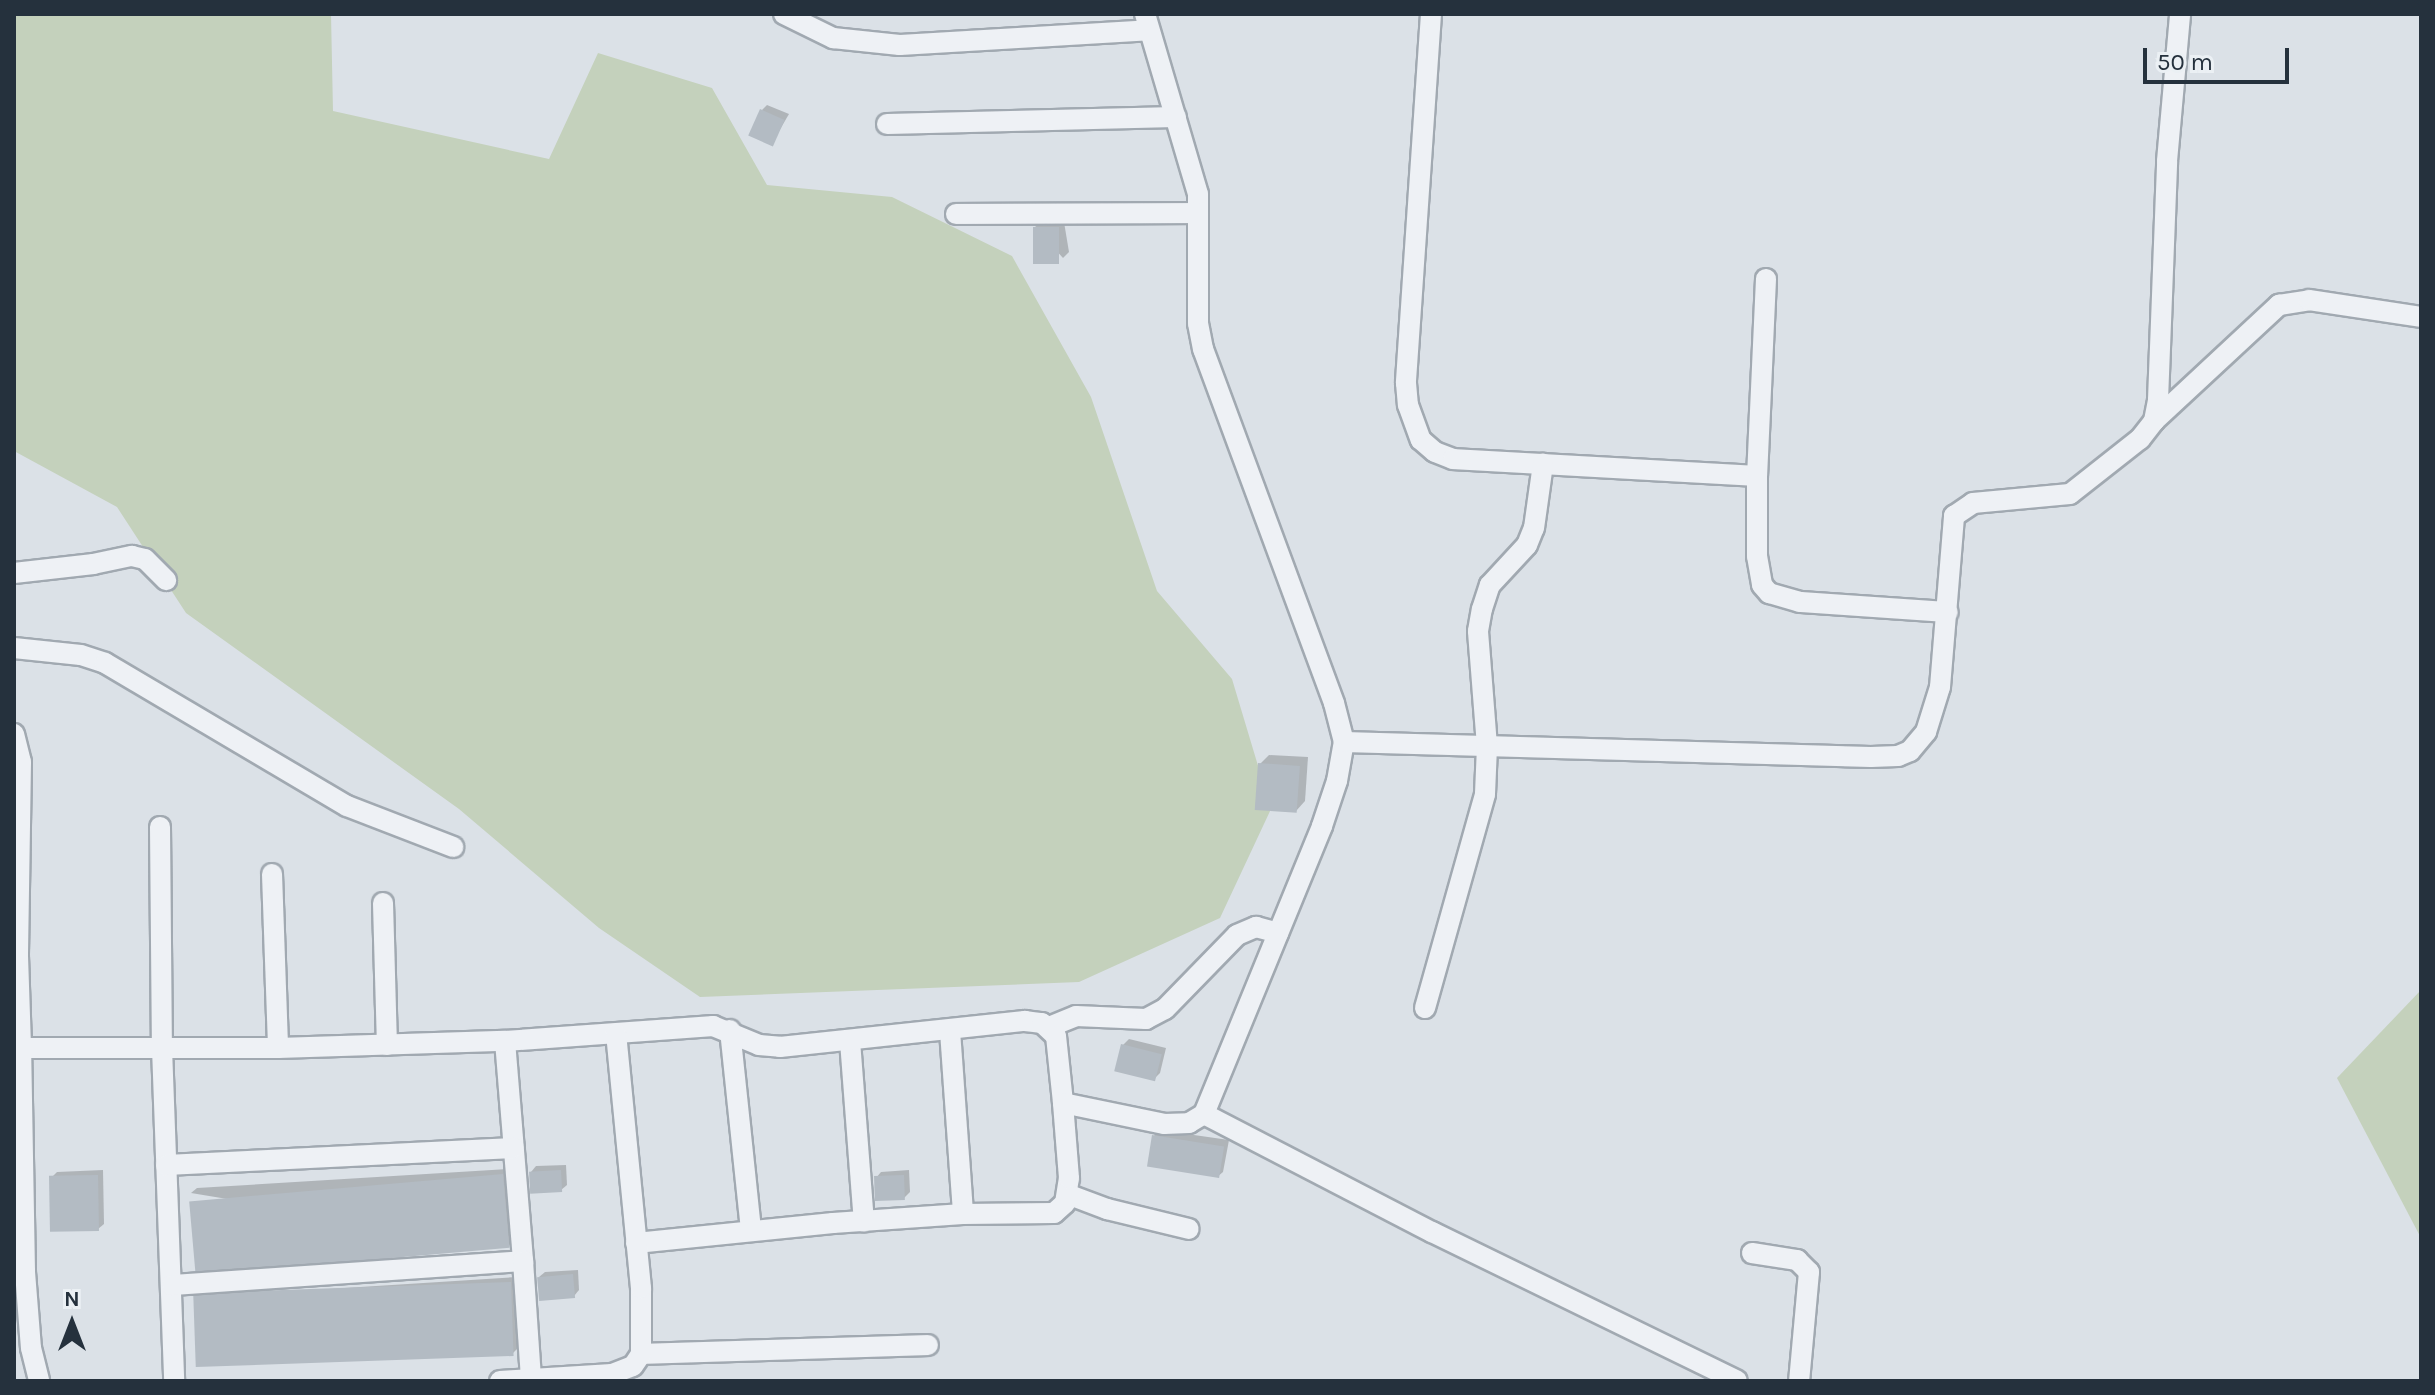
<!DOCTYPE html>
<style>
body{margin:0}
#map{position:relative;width:2435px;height:1395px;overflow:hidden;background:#dbe1e7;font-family:Karla,sans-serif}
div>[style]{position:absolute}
.green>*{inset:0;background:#c4d1bc}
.shadow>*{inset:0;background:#0003}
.building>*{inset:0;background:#b3bbc3;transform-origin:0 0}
.roads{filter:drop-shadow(2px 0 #a1a9b1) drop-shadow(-2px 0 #a1a9b1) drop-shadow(0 2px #a1a9b1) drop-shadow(0 -2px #a1a9b1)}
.street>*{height:20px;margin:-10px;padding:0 10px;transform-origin:10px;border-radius:10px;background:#eef1f5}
span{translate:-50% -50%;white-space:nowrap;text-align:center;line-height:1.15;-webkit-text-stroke:8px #ebf0f4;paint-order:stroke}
.frame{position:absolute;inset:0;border:16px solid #25313d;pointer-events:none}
.north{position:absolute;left:32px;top:1283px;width:80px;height:80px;-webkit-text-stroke:6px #ebf0f4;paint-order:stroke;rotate:0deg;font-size:22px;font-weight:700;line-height:32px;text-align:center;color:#25313d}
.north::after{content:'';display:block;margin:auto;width:28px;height:36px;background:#25313d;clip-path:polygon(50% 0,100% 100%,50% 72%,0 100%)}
.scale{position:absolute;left:2143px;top:48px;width:146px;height:36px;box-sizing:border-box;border:4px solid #25313d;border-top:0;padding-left:10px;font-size:24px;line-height:28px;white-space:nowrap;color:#25313d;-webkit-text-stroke:6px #ebf0f4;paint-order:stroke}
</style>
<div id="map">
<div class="green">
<div style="clip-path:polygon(14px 14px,331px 14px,333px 111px,549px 159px,598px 53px,712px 88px,767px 185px,892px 197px,1012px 256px,1091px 397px,1157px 591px,1232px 679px,1271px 809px,1220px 918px,1079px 982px,700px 997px,599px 928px,459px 809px,186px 613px,117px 507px,14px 451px)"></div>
<div style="clip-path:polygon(2421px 990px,2421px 1238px,2337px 1078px)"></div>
</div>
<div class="shadow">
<div style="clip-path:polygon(767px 105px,789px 114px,772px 143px,762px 110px)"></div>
<div style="clip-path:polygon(1041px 222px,1064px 222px,1069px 252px,1063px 258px,1035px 227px)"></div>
<div style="clip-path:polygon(1269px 755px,1308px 757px,1305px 801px,1296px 811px,1260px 764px)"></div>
<div style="clip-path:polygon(1129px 1039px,1166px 1048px,1160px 1073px,1154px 1079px,1123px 1045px)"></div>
<div style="clip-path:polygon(1159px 1130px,1229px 1140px,1223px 1172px,1217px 1177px,1154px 1136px)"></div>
<div style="clip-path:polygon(566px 1165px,567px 1185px,561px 1190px,531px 1172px,536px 1166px)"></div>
<div style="clip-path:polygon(508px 1169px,514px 1240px,508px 1246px,191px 1193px,197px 1188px)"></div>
<div style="clip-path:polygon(103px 1170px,104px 1224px,98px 1229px,51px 1178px,57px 1172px)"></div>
<div style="clip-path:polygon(909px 1170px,910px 1192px,904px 1198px,876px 1178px,881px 1172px)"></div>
<div style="clip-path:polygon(578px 1270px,579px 1290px,574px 1296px,539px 1277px,545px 1272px)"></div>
<div style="clip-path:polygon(516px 1277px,518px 1348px,512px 1354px,196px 1303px,201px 1297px)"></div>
</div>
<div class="building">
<div style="left:760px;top:109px;width:27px;height:29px;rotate:24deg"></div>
<div style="left:1033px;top:227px;width:26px;height:37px"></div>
<div style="left:1258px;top:763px;width:42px;height:47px;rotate:4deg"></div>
<div style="left:1121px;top:1044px;width:42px;height:28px;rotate:14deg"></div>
<div style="left:1152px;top:1135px;width:73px;height:32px;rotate:9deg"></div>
<div style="left:561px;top:1170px;width:22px;height:32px;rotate:87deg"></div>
<div style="left:503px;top:1174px;width:74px;height:315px;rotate:85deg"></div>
<div style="left:98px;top:1175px;width:56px;height:49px;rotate:89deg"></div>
<div style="left:904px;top:1175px;width:25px;height:30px;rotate:88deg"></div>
<div style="left:573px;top:1274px;width:24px;height:36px;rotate:85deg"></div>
<div style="left:511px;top:1282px;width:74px;height:318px;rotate:88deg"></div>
</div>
<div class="roads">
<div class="street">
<div style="left:784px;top:14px;width:55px;rotate:26.1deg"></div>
<div style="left:833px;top:38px;width:67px;rotate:6deg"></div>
<div style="left:900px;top:45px;width:249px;rotate:-3.4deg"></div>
<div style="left:1431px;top:14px;width:370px;rotate:93.9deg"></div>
<div style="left:1406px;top:383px;width:22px;rotate:85deg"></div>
<div style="left:1408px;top:405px;width:37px;rotate:70deg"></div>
<div style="left:1421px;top:440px;width:18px;rotate:41deg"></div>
<div style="left:1435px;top:452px;width:19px;rotate:21deg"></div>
<div style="left:1453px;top:459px;width:304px;rotate:3.2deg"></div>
<div style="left:887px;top:124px;width:289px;rotate:-1.4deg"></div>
<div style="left:956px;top:214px;width:242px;rotate:-0.2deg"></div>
<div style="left:1766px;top:279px;width:197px;rotate:92.6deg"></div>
<div style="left:1757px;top:476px;width:80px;rotate:90deg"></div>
<div style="left:1757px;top:556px;width:29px;rotate:80deg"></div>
<div style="left:1762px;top:585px;width:11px;rotate:49deg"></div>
<div style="left:1769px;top:593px;width:32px;rotate:16deg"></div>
<div style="left:1800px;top:602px;width:148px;rotate:3.9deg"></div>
<div style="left:2154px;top:421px;width:171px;rotate:-42.9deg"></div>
<div style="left:2279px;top:305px;width:30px;rotate:-9deg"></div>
<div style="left:2309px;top:300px;width:113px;rotate:8.6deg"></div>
<div style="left:14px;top:573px;width:80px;rotate:-6.5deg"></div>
<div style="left:93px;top:564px;width:40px;rotate:-12deg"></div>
<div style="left:132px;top:556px;width:13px;rotate:13deg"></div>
<div style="left:145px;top:559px;width:30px;rotate:45deg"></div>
<div style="left:14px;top:648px;width:67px;rotate:6deg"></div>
<div style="left:81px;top:655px;width:25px;rotate:18deg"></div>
<div style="left:105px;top:663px;width:281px;rotate:30.6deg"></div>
<div style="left:347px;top:806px;width:114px;rotate:21.1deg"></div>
<div style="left:14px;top:734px;width:29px;rotate:76deg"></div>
<div style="left:21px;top:762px;width:194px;rotate:90.9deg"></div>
<div style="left:18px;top:956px;width:92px;rotate:88.1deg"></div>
<div style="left:1344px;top:742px;width:527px;rotate:1.63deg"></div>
<div style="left:1871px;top:757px;width:27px;rotate:-2deg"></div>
<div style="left:1898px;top:756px;width:13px;rotate:-23deg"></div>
<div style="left:1910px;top:751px;width:25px;rotate:-50deg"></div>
<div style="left:1926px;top:732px;width:47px;rotate:-72.7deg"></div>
<div style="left:1940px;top:687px;width:172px;rotate:-85.3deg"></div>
<div style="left:1954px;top:516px;width:23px;rotate:-34deg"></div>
<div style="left:1973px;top:503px;width:97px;rotate:-5.3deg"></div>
<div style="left:2070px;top:494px;width:89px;rotate:-38.2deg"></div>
<div style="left:2140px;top:439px;width:23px;rotate:-52deg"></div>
<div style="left:2154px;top:421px;width:21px;rotate:-79deg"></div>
<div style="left:2158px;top:400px;width:239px;rotate:-87.8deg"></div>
<div style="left:2167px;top:161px;width:148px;rotate:-84.9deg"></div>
<div style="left:160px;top:827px;width:221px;rotate:89.5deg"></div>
<div style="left:162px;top:1048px;width:333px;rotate:87.9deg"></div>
<div style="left:272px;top:874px;width:174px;rotate:88deg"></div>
<div style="left:383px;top:903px;width:142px;rotate:88.4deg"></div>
<div style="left:1425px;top:1008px;width:222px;rotate:-74.3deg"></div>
<div style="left:1485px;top:794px;width:48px;rotate:-87.6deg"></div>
<div style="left:1487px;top:746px;width:115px;rotate:-94.5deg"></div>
<div style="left:1478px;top:631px;width:22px;rotate:-80deg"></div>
<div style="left:1482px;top:609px;width:25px;rotate:-72deg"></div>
<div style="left:1490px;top:585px;width:54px;rotate:-47.2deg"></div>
<div style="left:1527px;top:545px;width:18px;rotate:-68deg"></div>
<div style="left:1534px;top:528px;width:65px;rotate:-82deg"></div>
<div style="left:1049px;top:1027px;width:29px;rotate:-22deg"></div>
<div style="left:1076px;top:1016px;width:70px;rotate:2.5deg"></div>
<div style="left:1146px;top:1019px;width:21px;rotate:-28deg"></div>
<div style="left:1165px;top:1009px;width:103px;rotate:-45.8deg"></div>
<div style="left:1237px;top:935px;width:21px;rotate:-23deg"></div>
<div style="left:1256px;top:927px;width:23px;rotate:15deg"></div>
<div style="left:730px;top:1030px;width:200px;rotate:84deg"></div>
<div style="left:950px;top:1031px;width:183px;rotate:85.9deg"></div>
<div style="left:505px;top:1041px;width:221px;rotate:85.3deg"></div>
<div style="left:850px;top:1041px;width:181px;rotate:85.6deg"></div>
<div style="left:1204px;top:1114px;width:257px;rotate:27.4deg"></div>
<div style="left:1432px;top:1232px;width:339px;rotate:26deg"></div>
<div style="left:166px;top:1165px;width:348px;rotate:-2.8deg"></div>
<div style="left:1067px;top:1194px;width:43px;rotate:20.6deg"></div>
<div style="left:1107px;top:1209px;width:84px;rotate:13.7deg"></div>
<div style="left:636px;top:1243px;width:198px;rotate:-5.8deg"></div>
<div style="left:833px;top:1223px;width:130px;rotate:-4deg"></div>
<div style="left:963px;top:1214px;width:91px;rotate:-0.6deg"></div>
<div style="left:1054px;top:1213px;width:15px;rotate:-42deg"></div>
<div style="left:1065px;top:1203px;width:25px;rotate:-81deg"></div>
<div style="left:1069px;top:1178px;width:75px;rotate:-94.6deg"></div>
<div style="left:1752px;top:1253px;width:46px;rotate:8.8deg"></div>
<div style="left:1797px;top:1260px;width:17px;rotate:45deg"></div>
<div style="left:1809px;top:1272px;width:109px;rotate:95.2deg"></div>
<div style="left:14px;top:1272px;width:11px"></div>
<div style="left:25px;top:1272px;width:224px;rotate:-91deg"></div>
<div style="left:21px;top:1048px;width:257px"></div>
<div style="left:278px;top:1048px;width:227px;rotate:-1.8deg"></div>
<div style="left:505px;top:1041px;width:209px;rotate:-4.1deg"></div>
<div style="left:713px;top:1026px;width:50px;rotate:22.4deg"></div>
<div style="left:759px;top:1045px;width:21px;rotate:5deg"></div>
<div style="left:780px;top:1047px;width:246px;rotate:-6.1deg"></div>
<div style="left:1025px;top:1021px;width:17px;rotate:7deg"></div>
<div style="left:1042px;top:1023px;width:19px;rotate:43deg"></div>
<div style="left:1056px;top:1036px;width:67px;rotate:84deg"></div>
<div style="left:1063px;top:1103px;width:103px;rotate:11.7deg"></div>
<div style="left:1164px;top:1124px;width:25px;rotate:-2deg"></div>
<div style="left:1189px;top:1123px;width:17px;rotate:-31deg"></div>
<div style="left:1204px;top:1114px;width:311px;rotate:-67.7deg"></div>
<div style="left:1322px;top:826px;width:47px;rotate:-71.6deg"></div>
<div style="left:1337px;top:781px;width:40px;rotate:-80deg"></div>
<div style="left:1344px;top:742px;width:40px;rotate:-104.4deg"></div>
<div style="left:1334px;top:703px;width:377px;rotate:-110.3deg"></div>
<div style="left:1203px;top:349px;width:26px;rotate:-101deg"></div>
<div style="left:1198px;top:323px;width:129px;rotate:-90deg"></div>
<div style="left:1198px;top:194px;width:188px;rotate:-106.4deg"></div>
<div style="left:25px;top:1272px;width:76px;rotate:85.5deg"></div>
<div style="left:31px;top:1348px;width:34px;rotate:76deg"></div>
<div style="left:172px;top:1285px;width:352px;rotate:-3.9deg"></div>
<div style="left:523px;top:1261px;width:118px;rotate:86.1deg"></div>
<div style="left:641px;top:1354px;width:287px;rotate:-1.8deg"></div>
<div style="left:500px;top:1381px;width:112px;rotate:-3.6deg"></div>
<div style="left:612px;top:1374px;width:22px;rotate:-21deg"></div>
<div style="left:633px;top:1366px;width:14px;rotate:-56deg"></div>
<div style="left:641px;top:1354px;width:66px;rotate:-90deg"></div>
<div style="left:641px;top:1288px;width:255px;rotate:-95.6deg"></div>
</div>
</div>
<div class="frame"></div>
<div class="north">N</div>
<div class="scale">50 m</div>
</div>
